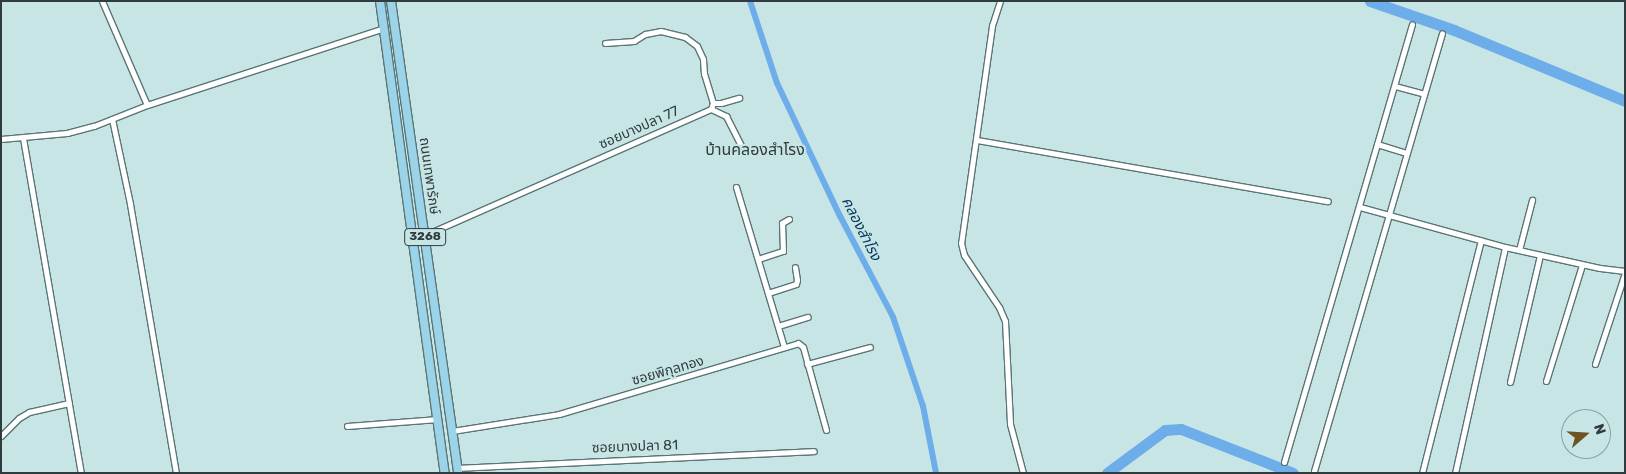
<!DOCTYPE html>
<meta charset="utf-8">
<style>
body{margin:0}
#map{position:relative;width:1626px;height:474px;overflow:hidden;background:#c8e5e6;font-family:Rubik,"Noto Sans Thai",sans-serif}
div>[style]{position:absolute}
.canal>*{height:6px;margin:-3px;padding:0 3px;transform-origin:3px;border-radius:3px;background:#6cadea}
.river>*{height:11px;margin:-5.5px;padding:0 5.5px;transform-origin:5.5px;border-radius:5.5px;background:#6cadea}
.roads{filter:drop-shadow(1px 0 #5a7576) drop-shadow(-1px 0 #5a7576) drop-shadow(0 1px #5a7576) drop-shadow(0 -1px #5a7576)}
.minor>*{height:5px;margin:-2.5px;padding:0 2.5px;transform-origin:2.5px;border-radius:2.5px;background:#fff}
.primary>*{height:8px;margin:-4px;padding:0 4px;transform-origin:4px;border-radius:4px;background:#9bd3e8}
span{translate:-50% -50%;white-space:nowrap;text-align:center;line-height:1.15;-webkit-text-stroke:4.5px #c8e5e6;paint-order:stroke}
.shield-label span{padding:1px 4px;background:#c8e5e6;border:1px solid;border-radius:4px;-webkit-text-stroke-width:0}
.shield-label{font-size:12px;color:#2f3b3c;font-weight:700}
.street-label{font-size:14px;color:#2f3b3c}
.water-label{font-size:15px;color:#093b62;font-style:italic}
.quarter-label{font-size:16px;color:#2f3b3c}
.frame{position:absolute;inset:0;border:2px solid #2f3b3c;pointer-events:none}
.north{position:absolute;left:1561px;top:409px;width:50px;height:50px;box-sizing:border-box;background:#c8e5e6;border:1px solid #8ba1a2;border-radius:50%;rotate:71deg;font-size:14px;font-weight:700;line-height:20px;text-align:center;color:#2f3b3c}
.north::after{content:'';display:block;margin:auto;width:18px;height:22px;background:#6e5325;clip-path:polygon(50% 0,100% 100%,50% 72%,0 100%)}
</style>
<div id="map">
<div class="canal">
<div style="left:750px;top:1px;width:86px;rotate:71.8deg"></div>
<div style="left:777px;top:83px;width:147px;rotate:64.7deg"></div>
<div style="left:840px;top:216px;width:114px;rotate:62.3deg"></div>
<div style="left:893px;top:317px;width:94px;rotate:71.4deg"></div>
<div style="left:923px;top:406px;width:68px;rotate:79deg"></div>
</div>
<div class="river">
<div style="left:1370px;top:1px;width:89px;rotate:19deg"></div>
<div style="left:1454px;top:30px;width:185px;rotate:22.5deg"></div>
<div style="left:1107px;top:473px;width:72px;rotate:-36.6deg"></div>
<div style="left:1165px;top:430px;width:16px;rotate:-4deg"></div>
<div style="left:1181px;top:429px;width:120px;rotate:21.4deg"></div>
</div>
<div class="roads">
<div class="minor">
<div style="left:102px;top:1px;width:113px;rotate:66.6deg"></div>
<div style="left:1000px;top:1px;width:26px;rotate:108deg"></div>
<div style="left:992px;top:26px;width:219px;rotate:98.1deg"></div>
<div style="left:961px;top:243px;width:12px;rotate:76deg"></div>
<div style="left:964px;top:255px;width:63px;rotate:56.1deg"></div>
<div style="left:999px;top:307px;width:15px;rotate:67deg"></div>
<div style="left:1005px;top:321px;width:103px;rotate:87.2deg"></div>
<div style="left:1010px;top:424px;width:51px;rotate:75.1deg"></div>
<div style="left:1395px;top:86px;width:30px;rotate:15deg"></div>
<div style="left:713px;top:103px;width:8px"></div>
<div style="left:721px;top:103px;width:19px;rotate:-16deg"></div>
<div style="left:711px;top:109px;width:17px;rotate:25deg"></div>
<div style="left:726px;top:116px;width:38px;rotate:63deg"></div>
<div style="left:743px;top:150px;width:12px;rotate:-5deg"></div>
<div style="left:112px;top:119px;width:87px;rotate:78deg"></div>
<div style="left:130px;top:204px;width:273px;rotate:80.3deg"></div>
<div style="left:23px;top:138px;width:340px;rotate:80.2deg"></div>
<div style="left:1px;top:139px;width:66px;rotate:-5.2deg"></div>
<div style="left:67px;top:133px;width:28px;rotate:-15deg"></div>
<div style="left:94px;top:126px;width:57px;rotate:-21.6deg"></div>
<div style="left:147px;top:105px;width:249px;rotate:-18deg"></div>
<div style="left:977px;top:140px;width:356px;rotate:9.9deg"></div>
<div style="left:1377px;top:144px;width:31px;rotate:17deg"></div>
<div style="left:736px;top:187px;width:167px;rotate:73.3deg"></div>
<div style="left:1360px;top:207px;width:150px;rotate:15.4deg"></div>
<div style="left:1505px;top:247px;width:97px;rotate:12.5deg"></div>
<div style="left:1600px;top:268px;width:25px;rotate:7deg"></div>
<div style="left:425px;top:235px;width:313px;rotate:-23.8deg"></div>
<div style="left:711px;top:109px;width:6px;rotate:-72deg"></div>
<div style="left:713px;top:103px;width:30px;rotate:-107deg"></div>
<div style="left:704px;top:74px;width:15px;rotate:-94deg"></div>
<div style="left:703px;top:59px;width:14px;rotate:-115deg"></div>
<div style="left:697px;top:46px;width:15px;rotate:-143deg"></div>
<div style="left:685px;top:37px;width:25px;rotate:-166deg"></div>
<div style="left:661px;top:31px;width:16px;rotate:169deg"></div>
<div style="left:645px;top:34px;width:13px;rotate:148deg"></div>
<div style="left:634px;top:41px;width:29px;rotate:176deg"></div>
<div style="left:1519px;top:250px;width:52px;rotate:-75.4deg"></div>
<div style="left:758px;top:259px;width:26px;rotate:-18deg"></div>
<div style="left:783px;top:251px;width:28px;rotate:-92deg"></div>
<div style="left:782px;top:223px;width:8px;rotate:-30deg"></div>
<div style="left:768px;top:293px;width:29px;rotate:-18deg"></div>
<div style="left:796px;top:284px;width:4px;rotate:-76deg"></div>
<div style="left:797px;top:280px;width:13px;rotate:-99deg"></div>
<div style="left:778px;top:326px;width:31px;rotate:-17deg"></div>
<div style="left:807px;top:364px;width:65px;rotate:-15.1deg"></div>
<div style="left:1595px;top:364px;width:96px;rotate:-71.8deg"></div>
<div style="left:1546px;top:381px;width:121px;rotate:-72.8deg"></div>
<div style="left:1510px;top:382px;width:130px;rotate:-76.7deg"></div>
<div style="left:347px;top:426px;width:91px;rotate:-4.4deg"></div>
<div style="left:452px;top:431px;width:108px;rotate:-9deg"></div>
<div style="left:559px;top:414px;width:249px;rotate:-16.5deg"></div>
<div style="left:798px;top:343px;width:6px;rotate:39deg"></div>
<div style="left:803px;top:347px;width:86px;rotate:74.5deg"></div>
<div style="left:1px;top:436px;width:25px;rotate:-45deg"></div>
<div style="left:19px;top:418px;width:12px;rotate:-31deg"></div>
<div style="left:29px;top:412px;width:41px;rotate:-12.7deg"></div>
<div style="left:1284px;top:462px;width:456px;rotate:-73.7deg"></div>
<div style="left:458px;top:468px;width:356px;rotate:-2.7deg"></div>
<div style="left:1314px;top:471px;width:456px;rotate:-73.7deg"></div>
<div style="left:1422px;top:473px;width:240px;rotate:-75.8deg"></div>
<div style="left:1455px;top:473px;width:231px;rotate:-77.5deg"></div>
</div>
<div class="primary">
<div style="left:380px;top:1px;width:476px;rotate:82.2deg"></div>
<div style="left:391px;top:1px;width:477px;rotate:81.9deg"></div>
</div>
</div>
<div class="shield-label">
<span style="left:425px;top:237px">3268</span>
</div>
<div class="street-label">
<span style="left:639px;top:128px;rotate:-24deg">ซอยบางปลา 77</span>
<span style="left:429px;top:176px;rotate:82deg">ถนนเทพารักษ์</span>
<span style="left:668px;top:371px;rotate:-16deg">ซอยพิกุลทอง</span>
<span style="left:635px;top:447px;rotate:-2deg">ซอยบางปลา 81</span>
</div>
<div class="water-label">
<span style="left:861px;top:229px;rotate:63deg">คลองสำโรง</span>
</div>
<div class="quarter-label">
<span style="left:755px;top:150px">บ้านคลองสำโรง</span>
</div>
<div class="frame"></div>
<div class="north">N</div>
</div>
